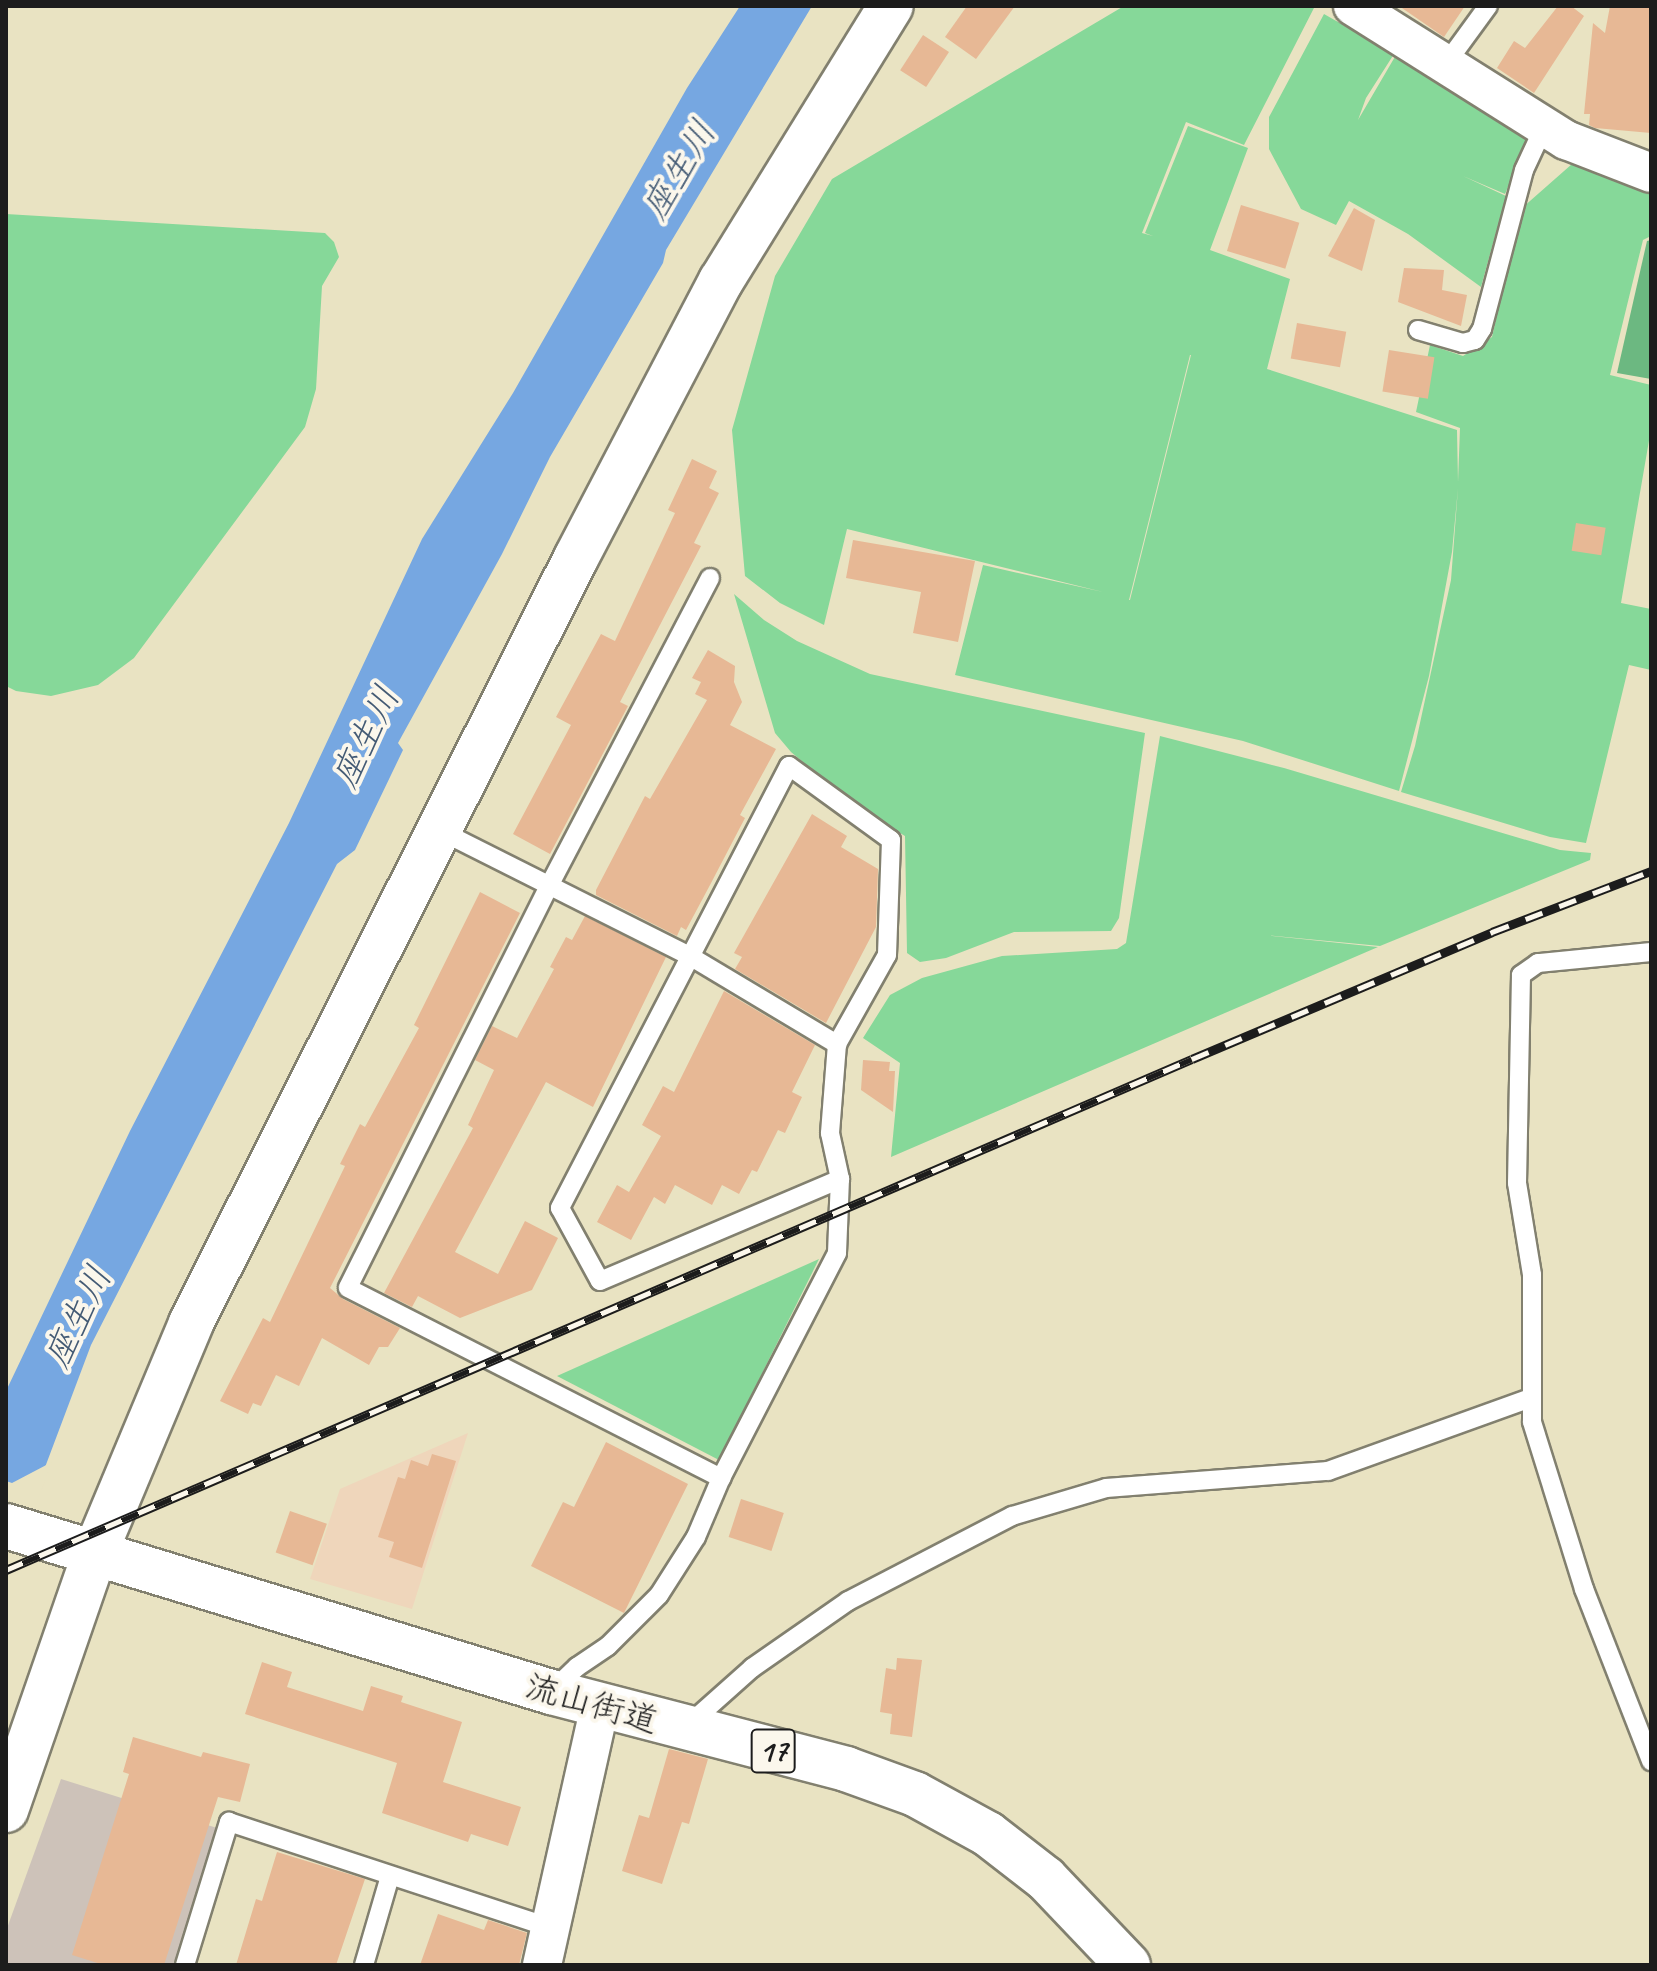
<!DOCTYPE html>
<meta charset="utf-8">
<style>
body{margin:0}
#map{position:relative;width:1657px;height:1971px;overflow:hidden;background:#e9e3c2;font-family:Caveat,"Klee One",sans-serif}
div>[style]{position:absolute}
.built>*{inset:0;background:#efd6bb}
.industrial>*{inset:0;background:#cdc2b9}
.green>*{inset:0;background:#86d899}
.forest>*{inset:0;background:#6cb881}
.water>*{inset:0;background:#76a7e1}
.pier>*{inset:0;background:#e9e3c2}
.building>*{inset:0;background:#e7b895;transform-origin:0 0}
.roads{filter:drop-shadow(2px 0 #82806f) drop-shadow(-2px 0 #82806f) drop-shadow(0 2px #82806f) drop-shadow(0 -2px #82806f)}
.lane>*{height:18px;margin:-9px;padding:0 9px;transform-origin:9px;border-radius:9px;background:#fff}
.street>*{height:38px;margin:-19px;padding:0 19px;transform-origin:19px;border-radius:19px;background:#fff}
.secondary>*{height:44px;margin:-22px;padding:0 22px;transform-origin:22px;border-radius:22px;background:#fff}
.primary>*{height:44px;margin:-22px;padding:0 22px;transform-origin:22px;border-radius:22px;background:#fff}
.rail>*{height:9px;margin-top:-4.5px;transform-origin:0;background:repeating-linear-gradient(90deg,#fbf7ec 0 18px,#1c1c1c 0 36px);box-sizing:border-box;border-block:2px solid #1c1c1c}
span{translate:-50% -50%;white-space:nowrap;text-align:center;line-height:1.15;-webkit-text-stroke:8px #fbf7ec;paint-order:stroke}
.shield-label span{padding:2px 6px;background:#fbf7ec;border:2px solid;border-radius:6px;-webkit-text-stroke-width:0}
.shield-label{font-size:32px;color:#1c1c1c;font-weight:700}
.street-label{font-size:34px;color:#1c1c1c}
.water-label{font-size:36px;color:#445b75;font-style:italic}
.frame{position:absolute;inset:0;border:8px solid #1c1c1c;pointer-events:none}
</style>
<div id="map">
<div class="built">
<div style="clip-path:polygon(468px 1433px,412px 1609px,310px 1579px,340px 1489px)"></div>
</div>
<div class="industrial">
<div style="clip-path:polygon(61px 1779px,217px 1828px,174px 1965px,6px 1965px,6px 1931px)"></div>
</div>
<div class="green">
<div style="clip-path:polygon(evenodd,1124px 6px,1315px 6px,1244px 145px,1186px 122px,1142px 233px,1153px 236px,1145px 233px,1188px 126px,1248px 148px,1210px 250px,1290px 279px,1267px 369px,1457px 430px,1458px 482px,1460px 428px,1416px 412px,1430px 345px,1463px 356px,1492px 337px,1521px 209px,1572px 164px,1651px 189px,1651px 236px,1643px 240px,1610px 375px,1651px 385px,1651px 429px,1621px 603px,1651px 609px,1651px 670px,1629px 665px,1586px 843px,1550px 837px,1401px 792px,1415px 746px,1451px 580px,1458px 488px,1452px 552px,1429px 676px,1399px 791px,1243px 741px,955px 675px,983px 565px,1103px 592px,847px 529px,824px 625px,780px 603px,745px 576px,732px 430px,775px 276px,832px 179px,1124px 6px,1191px 355px,1130px 600px,1129px 600px,1190px 355px,1191px 355px)"></div>
<div style="clip-path:polygon(1324px 14px,1394px 54px,1366px 98px,1358px 120px,1396px 55px,1530px 135px,1505px 194px,1463px 176px,1506px 196px,1481px 287px,1408px 234px,1349px 201px,1336px 225px,1301px 209px,1269px 149px,1269px 117px)"></div>
<div style="clip-path:polygon(6px 214px,325px 233px,334px 242px,339px 257px,322px 286px,316px 389px,305px 427px,134px 658px,98px 685px,51px 696px,16px 691px,6px 686px)"></div>
<div style="clip-path:polygon(734px 594px,764px 620px,797px 641px,870px 674px,1145px 733px,1119px 918px,1111px 931px,1014px 932px,946px 958px,920px 962px,907px 953px,905px 836px,854px 805px,791px 752px,775px 733px)"></div>
<div style="clip-path:polygon(1160px 736px,1284px 768px,1560px 850px,1591px 853px,1590px 860px,1380px 946px,1264px 935px,1378px 947px,891px 1157px,900px 1063px,863px 1038px,890px 995px,922px 978px,1002px 956px,1117px 949px,1126px 943px)"></div>
<div style="clip-path:polygon(819px 1259px,719px 1460px,557px 1376px)"></div>
</div>
<div class="forest">
<div style="clip-path:polygon(1651px 240px,1651px 379px,1617px 373px,1647px 241px)"></div>
</div>
<div class="water">
<div style="clip-path:polygon(740px 6px,812px 6px,666px 250px,663px 263px,550px 457px,502px 554px,398px 743px,403px 750px,355px 850px,337px 864px,91px 1345px,6px 1571px,6px 1391px,130px 1131px,289px 823px,422px 539px,513px 393px,687px 88px)"></div>
</div>
<div class="pier">
<div style="clip-path:polygon(52px 1462px,10px 1573px,6px 1575px,6px 1481px,12px 1483px)"></div>
</div>
<div class="building">
<div style="clip-path:polygon(967px 6px,1015px 6px,976px 59px,945px 37px)"></div>
<div style="clip-path:polygon(1399px 6px,1465px 6px,1444px 37px)"></div>
<div style="clip-path:polygon(1558px 6px,1571px 6px,1584px 16px,1534px 93px,1497px 68px,1514px 41px,1525px 48px)"></div>
<div style="clip-path:polygon(1610px 6px,1651px 6px,1651px 133px,1595px 128px,1589px 125px,1590px 114px,1584px 114px,1593px 23px,1605px 33px)"></div>
<div style="left:923px;top:35px;width:31px;height:42px;rotate:33deg"></div>
<div style="left:1241px;top:205px;width:61px;height:48px;rotate:17deg"></div>
<div style="clip-path:polygon(1354px 208px,1375px 220px,1362px 271px,1328px 256px)"></div>
<div style="clip-path:polygon(1404px 268px,1444px 270px,1442px 290px,1467px 295px,1461px 326px,1398px 302px)"></div>
<div style="left:1297px;top:323px;width:50px;height:36px;rotate:10deg"></div>
<div style="left:1389px;top:350px;width:46px;height:42px;rotate:9deg"></div>
<div style="clip-path:polygon(692px 459px,717px 471px,709px 488px,719px 493px,694px 543px,701px 546px,620px 702px,628px 706px,550px 854px,513px 834px,571px 725px,556px 717px,601px 634px,615px 641px,675px 513px,668px 510px)"></div>
<div style="left:1576px;top:523px;width:30px;height:28px;rotate:9deg"></div>
<div style="clip-path:polygon(853px 540px,975px 561px,958px 642px,913px 633px,921px 592px,846px 578px)"></div>
<div style="clip-path:polygon(708px 650px,735px 666px,734px 682px,742px 702px,730px 725px,776px 749px,740px 815px,745px 818px,710px 885px,686px 930px,681px 927px,677px 936px,596px 895px,596px 890px,645px 796px,650px 799px,707px 700px,695px 694px,701px 682px,692px 678px)"></div>
<div style="clip-path:polygon(812px 814px,847px 836px,841px 847px,878px 869px,876px 927px,826px 1023px,735px 969px,742px 957px,734px 953px)"></div>
<div style="clip-path:polygon(480px 892px,520px 913px,330px 1288px,343px 1299px,400px 1328px,388px 1347px,379px 1347px,369px 1365px,322px 1338px,299px 1386px,276px 1375px,261px 1406px,253px 1403px,248px 1414px,220px 1401px,263px 1318px,270px 1322px,345px 1166px,340px 1164px,360px 1124px,365px 1127px,419px 1028px,414px 1025px)"></div>
<div style="clip-path:polygon(585px 916px,666px 957px,593px 1107px,546px 1082px,455px 1252px,498px 1274px,525px 1221px,558px 1238px,532px 1290px,460px 1318px,418px 1296px,412px 1307px,384px 1293px,473px 1128px,468px 1125px,494px 1070px,475px 1060px,492px 1026px,517px 1038px,554px 969px,550px 967px,566px 937px,572px 940px)"></div>
<div style="clip-path:polygon(724px 991px,815px 1045px,792px 1092px,802px 1097px,785px 1133px,778px 1130px,757px 1172px,752px 1170px,739px 1194px,722px 1185px,712px 1205px,675px 1185px,665px 1204px,654px 1197px,631px 1240px,597px 1222px,617px 1185px,629px 1192px,661px 1136px,642px 1125px,663px 1086px,674px 1092px)"></div>
<div style="clip-path:polygon(863px 1060px,890px 1062px,889px 1071px,895px 1071px,893px 1112px,861px 1090px)"></div>
<div style="clip-path:polygon(606px 1442px,688px 1484px,624px 1613px,531px 1566px,563px 1502px,574px 1507px)"></div>
<div style="clip-path:polygon(432px 1454px,456px 1461px,422px 1568px,389px 1557px,394px 1542px,378px 1537px,398px 1477px,405px 1479px,411px 1460px,428px 1466px)"></div>
<div style="left:741px;top:1499px;width:45px;height:40px;rotate:18deg"></div>
<div style="left:290px;top:1511px;width:39px;height:44px;rotate:19deg"></div>
<div style="clip-path:polygon(897px 1658px,922px 1660px,912px 1737px,890px 1734px,892px 1714px,880px 1712px,886px 1668px,896px 1670px)"></div>
<div style="clip-path:polygon(262px 1662px,292px 1672px,287px 1687px,363px 1711px,371px 1686px,403px 1696px,401px 1702px,462px 1722px,443px 1782px,521px 1807px,508px 1846px,471px 1834px,468px 1842px,382px 1813px,397px 1763px,245px 1714px)"></div>
<div style="clip-path:polygon(133px 1737px,201px 1757px,203px 1752px,250px 1764px,240px 1802px,218px 1797px,164px 1965px,104px 1965px,72px 1955px,129px 1774px,123px 1772px)"></div>
<div style="clip-path:polygon(669px 1749px,708px 1759px,689px 1824px,682px 1822px,662px 1884px,622px 1871px,639px 1815px,649px 1818px)"></div>
<div style="clip-path:polygon(277px 1852px,365px 1879px,336px 1965px,236px 1965px,256px 1899px,262px 1901px)"></div>
<div style="clip-path:polygon(438px 1914px,484px 1930px,488px 1920px,527px 1933px,519px 1965px,420px 1965px)"></div>
</div>
<div class="roads">
<div class="lane">
<div style="left:1445px;top:65px;width:73px;rotate:-53.9deg"></div>
<div style="left:1418px;top:330px;width:47px;rotate:16.1deg"></div>
<div style="left:1463px;top:343px;width:12px;rotate:-14deg"></div>
<div style="left:1475px;top:340px;width:13px;rotate:-58deg"></div>
<div style="left:1482px;top:329px;width:164px;rotate:-75.2deg"></div>
<div style="left:1524px;top:170px;width:47px;rotate:-65.1deg"></div>
<div style="left:710px;top:578px;width:348px;rotate:117.6deg"></div>
<div style="left:549px;top:886px;width:449px;rotate:116.6deg"></div>
<div style="left:348px;top:1288px;width:419px;rotate:27deg"></div>
<div style="left:441px;top:831px;width:276px;rotate:26.7deg"></div>
<div style="left:688px;top:955px;width:174px;rotate:30.9deg"></div>
<div style="left:1651px;top:952px;width:114px;rotate:174.4deg"></div>
<div style="left:1538px;top:963px;width:21px;rotate:145deg"></div>
<div style="left:1521px;top:975px;width:208px;rotate:91.1deg"></div>
<div style="left:1517px;top:1183px;width:93px;rotate:80.7deg"></div>
<div style="left:1532px;top:1275px;width:147px;rotate:90deg"></div>
<div style="left:1532px;top:1422px;width:175px;rotate:72.7deg"></div>
<div style="left:1584px;top:1589px;width:185px;rotate:68.7deg"></div>
<div style="left:552px;top:1691px;width:35px;rotate:-44deg"></div>
<div style="left:577px;top:1667px;width:37px;rotate:-34deg"></div>
<div style="left:608px;top:1646px;width:72px;rotate:-45deg"></div>
<div style="left:659px;top:1595px;width:69px;rotate:-57.5deg"></div>
<div style="left:696px;top:1537px;width:64px;rotate:-67deg"></div>
<div style="left:721px;top:1478px;width:253px;rotate:-62.7deg"></div>
<div style="left:837px;top:1253px;width:74px;rotate:-87.7deg"></div>
<div style="left:840px;top:1179px;width:47px;rotate:-102.3deg"></div>
<div style="left:830px;top:1133px;width:89px;rotate:-85.5deg"></div>
<div style="left:837px;top:1044px;width:102px;rotate:-60.7deg"></div>
<div style="left:887px;top:955px;width:115px;rotate:-88deg"></div>
<div style="left:891px;top:840px;width:126px;rotate:-144deg"></div>
<div style="left:789px;top:766px;width:498px;rotate:117.4deg"></div>
<div style="left:560px;top:1208px;width:83px;rotate:61.3deg"></div>
<div style="left:600px;top:1281px;width:261px;rotate:-23deg"></div>
<div style="left:687px;top:1726px;width:87px;rotate:-41.7deg"></div>
<div style="left:752px;top:1668px;width:117px;rotate:-34.9deg"></div>
<div style="left:848px;top:1601px;width:185px;rotate:-27.4deg"></div>
<div style="left:1012px;top:1516px;width:98px;rotate:-16.6deg"></div>
<div style="left:1106px;top:1488px;width:223px;rotate:-4.4deg"></div>
<div style="left:1328px;top:1471px;width:216px;rotate:-19.8deg"></div>
<div style="left:185px;top:1965px;width:150px;rotate:-72.9deg"></div>
<div style="left:229px;top:1822px;width:339px;rotate:18.2deg"></div>
<div style="left:364px;top:1965px;width:93px;rotate:-73.7deg"></div>
</div>
<div class="street">
<div style="left:1353px;top:6px;width:252px;rotate:32.2deg"></div>
<div style="left:1566px;top:140px;width:91px;rotate:21.2deg"></div>
<div style="left:542px;top:1965px;width:265px;rotate:-77.4deg"></div>
</div>
<div class="secondary">
<div style="left:6px;top:1810px;width:272px;rotate:-70.9deg"></div>
<div style="left:95px;top:1553px;width:249px;rotate:-67.3deg"></div>
<div style="left:191px;top:1323px;width:856px;rotate:-63.29deg"></div>
<div style="left:576px;top:558px;width:313px;rotate:-62.4deg"></div>
<div style="left:721px;top:281px;width:323px;rotate:-58.3deg"></div>
</div>
<div class="primary">
<div style="left:6px;top:1526px;width:570px;rotate:16.94deg"></div>
<div style="left:551px;top:1692px;width:305px;rotate:14.6deg"></div>
<div style="left:846px;top:1769px;width:73px;rotate:19.9deg"></div>
<div style="left:915px;top:1794px;width:83px;rotate:28.7deg"></div>
<div style="left:988px;top:1834px;width:73px;rotate:37.8deg"></div>
<div style="left:1046px;top:1879px;width:119px;rotate:46.4deg"></div>
</div>
</div>
<div class="rail">
<div style="left:6px;top:1570px;width:1291px;rotate:-23.31deg"></div>
<div style="left:1192px;top:1059px;width:326px;rotate:-22.9deg"></div>
<div style="left:1492px;top:932px;width:170px;rotate:-21deg"></div>
</div>
<div class="shield-label">
<span style="left:773px;top:1751px">17</span>
</div>
<div class="street-label">
<span style="left:592px;top:1703px;rotate:16deg">流山街道</span>
</div>
<div class="water-label">
<span style="left:679px;top:170px;rotate:-59deg">座生川</span>
<span style="left:366px;top:737px;rotate:-64deg">座生川</span>
<span style="left:78px;top:1317px;rotate:-64deg">座生川</span>
</div>
<div class="frame"></div>
</div>
